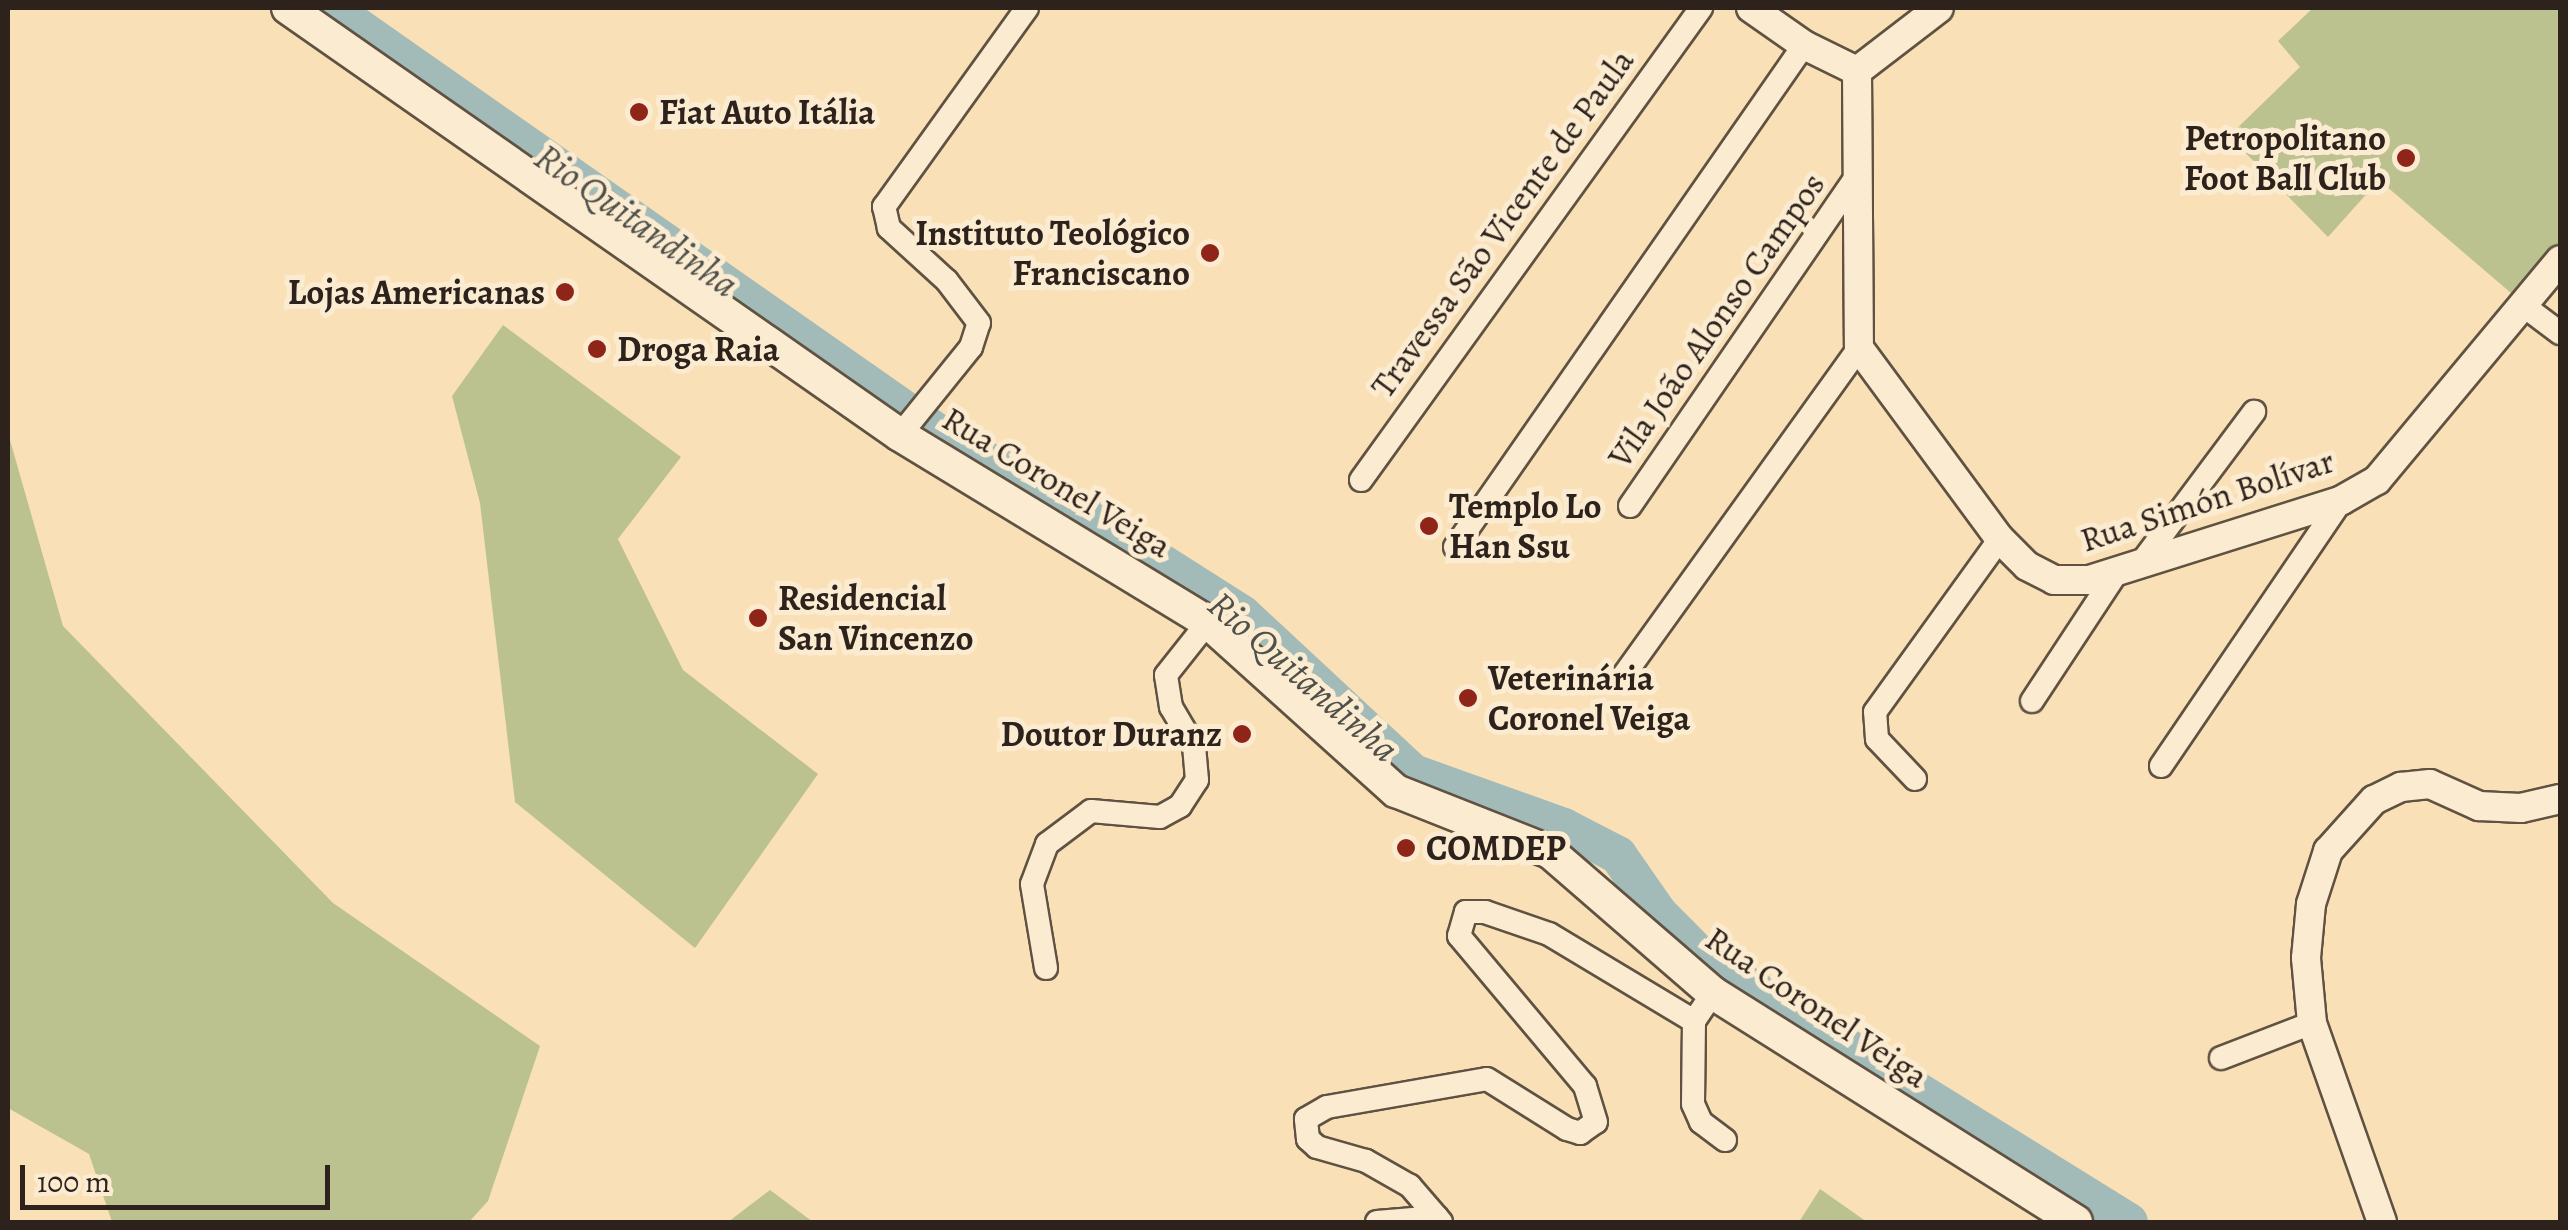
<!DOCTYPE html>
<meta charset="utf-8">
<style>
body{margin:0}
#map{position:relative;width:2568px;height:1230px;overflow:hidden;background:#f9e0b6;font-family:Alegreya,serif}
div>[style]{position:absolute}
.green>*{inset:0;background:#bcc28f}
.river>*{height:38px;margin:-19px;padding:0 19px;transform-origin:19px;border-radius:19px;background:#a2bab8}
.roads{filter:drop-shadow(2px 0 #605242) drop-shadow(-2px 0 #605242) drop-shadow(0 2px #605242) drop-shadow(0 -2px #605242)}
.minor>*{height:22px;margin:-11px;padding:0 11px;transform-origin:11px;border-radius:11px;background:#fbebd0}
.tertiary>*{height:28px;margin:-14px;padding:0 14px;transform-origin:14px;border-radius:14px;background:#fbebd0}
.secondary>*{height:32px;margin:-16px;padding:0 16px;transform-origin:16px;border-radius:16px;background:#fbebd0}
.dots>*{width:28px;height:28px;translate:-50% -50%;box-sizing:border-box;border:5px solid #fbebd0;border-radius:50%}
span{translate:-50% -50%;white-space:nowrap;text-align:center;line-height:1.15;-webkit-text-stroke:10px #fbebd0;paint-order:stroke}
.poi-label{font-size:35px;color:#2d221c;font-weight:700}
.left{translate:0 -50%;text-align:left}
.right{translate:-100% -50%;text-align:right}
.street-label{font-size:35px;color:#2d221c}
.water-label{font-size:38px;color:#50504b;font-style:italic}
.frame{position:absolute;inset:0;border:10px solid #2d221c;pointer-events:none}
.scale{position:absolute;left:20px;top:1165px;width:310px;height:45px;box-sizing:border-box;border:5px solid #2d221c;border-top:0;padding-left:12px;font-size:30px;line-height:35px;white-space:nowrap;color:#2d221c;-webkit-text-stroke:8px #fbebd0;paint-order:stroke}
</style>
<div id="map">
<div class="green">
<div style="clip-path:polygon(2313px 8px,2560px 8px,2560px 244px,2518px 299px,2379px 180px,2328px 237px,2229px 136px,2300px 67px,2278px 41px)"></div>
<div style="clip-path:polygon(503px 325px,681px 457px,618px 539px,683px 670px,818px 774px,695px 948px,515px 802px,480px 503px,452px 396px)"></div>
<div style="clip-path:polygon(8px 433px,63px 626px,333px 903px,540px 1046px,488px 1201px,469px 1222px,112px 1222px,89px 1154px,8px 1108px)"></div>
<div style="clip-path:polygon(1820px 1189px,1867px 1222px,1799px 1222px)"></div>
<div style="clip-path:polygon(770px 1190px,813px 1222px,728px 1222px)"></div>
</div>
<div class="river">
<div style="left:331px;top:8px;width:753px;rotate:35deg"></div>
<div style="left:948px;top:440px;width:140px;rotate:28deg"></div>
<div style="left:1072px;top:506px;width:201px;rotate:32.4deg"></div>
<div style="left:1242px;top:614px;width:233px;rotate:42.9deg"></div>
<div style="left:1413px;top:773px;width:160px;rotate:19.7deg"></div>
<div style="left:1564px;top:827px;width:61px;rotate:27.4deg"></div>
<div style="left:1618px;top:855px;width:72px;rotate:55.2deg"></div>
<div style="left:1659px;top:914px;width:62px;rotate:45deg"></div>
<div style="left:1703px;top:958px;width:501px;rotate:31.79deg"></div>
</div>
<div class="roads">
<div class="minor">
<div style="left:2524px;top:306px;width:45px;rotate:36.9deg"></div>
<div style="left:900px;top:435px;width:113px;rotate:-51.1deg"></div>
<div style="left:971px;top:347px;width:25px;rotate:-72deg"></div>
<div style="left:979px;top:323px;width:53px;rotate:-127.3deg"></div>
<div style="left:947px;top:281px;width:79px;rotate:-137.6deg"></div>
<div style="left:889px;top:228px;width:22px;rotate:-103deg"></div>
<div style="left:884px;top:207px;width:245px;rotate:-54.3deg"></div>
<div style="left:1361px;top:480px;width:582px;rotate:-54.23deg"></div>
<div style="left:1630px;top:506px;width:404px;rotate:-55.5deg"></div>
<div style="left:1455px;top:547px;width:611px;rotate:-55.19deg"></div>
<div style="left:2144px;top:559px;width:184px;rotate:-53.2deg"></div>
<div style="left:1619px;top:682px;width:411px;rotate:-54.3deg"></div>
<div style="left:2032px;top:701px;width:158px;rotate:-56.6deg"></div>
<div style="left:2161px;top:766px;width:322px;rotate:-55.8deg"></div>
<div style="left:1915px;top:779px;width:55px;rotate:-133.5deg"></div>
<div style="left:1877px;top:739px;width:27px;rotate:-94deg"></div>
<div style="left:1875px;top:712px;width:213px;rotate:-54.2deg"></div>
<div style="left:1046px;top:968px;width:85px;rotate:-99.5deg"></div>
<div style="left:1032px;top:884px;width:43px;rotate:-69.4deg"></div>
<div style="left:1047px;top:844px;width:55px;rotate:-36.9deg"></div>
<div style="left:1091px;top:811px;width:69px;rotate:5deg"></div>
<div style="left:1160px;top:817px;width:23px;rotate:-29deg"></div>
<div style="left:1180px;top:806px;width:31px;rotate:-57deg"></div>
<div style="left:1197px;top:780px;width:34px;rotate:-95deg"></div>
<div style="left:1194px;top:746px;width:45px;rotate:-120.5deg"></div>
<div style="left:1171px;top:707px;width:32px;rotate:-99deg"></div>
<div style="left:1166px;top:675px;width:68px;rotate:-51.6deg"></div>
<div style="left:1694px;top:1021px;width:83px;rotate:90.7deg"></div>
<div style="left:1693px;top:1104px;width:20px;rotate:66deg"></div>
<div style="left:1701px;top:1122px;width:30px;rotate:37deg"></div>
<div style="left:2221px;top:1058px;width:97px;rotate:-21deg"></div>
<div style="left:1377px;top:1222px;width:60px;rotate:-4.8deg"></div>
<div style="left:1441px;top:1222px;width:48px;rotate:-130.7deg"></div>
<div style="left:1410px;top:1186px;width:51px;rotate:-150.4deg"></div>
<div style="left:1366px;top:1161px;width:51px;rotate:-164.1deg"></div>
<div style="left:1317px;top:1147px;width:12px;rotate:-138deg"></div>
<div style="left:1308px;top:1139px;width:20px;rotate:-96deg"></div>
<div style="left:1306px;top:1119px;width:24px;rotate:-30deg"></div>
<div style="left:1327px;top:1107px;width:162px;rotate:-9.9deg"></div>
<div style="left:1487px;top:1079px;width:94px;rotate:32deg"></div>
<div style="left:1567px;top:1129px;width:14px;rotate:17deg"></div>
<div style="left:1580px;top:1133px;width:19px;rotate:-35deg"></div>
<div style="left:1596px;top:1122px;width:38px;rotate:-107deg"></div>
<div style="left:1585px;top:1086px;width:196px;rotate:-130deg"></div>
<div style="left:1459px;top:936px;width:25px;rotate:-74deg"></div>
<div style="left:1466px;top:912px;width:19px"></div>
<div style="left:1485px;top:912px;width:68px;rotate:19deg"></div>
<div style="left:1549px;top:934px;width:169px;rotate:31deg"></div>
<div style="left:1694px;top:1021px;width:34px;rotate:-56deg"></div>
</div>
<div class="tertiary">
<div style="left:1751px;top:8px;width:65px;rotate:34.9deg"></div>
<div style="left:1804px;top:45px;width:59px;rotate:26.1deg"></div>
<div style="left:1857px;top:71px;width:277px;rotate:89.6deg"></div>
<div style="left:1859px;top:348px;width:237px;rotate:53.6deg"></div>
<div style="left:2000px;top:539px;width:38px;rotate:45deg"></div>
<div style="left:2027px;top:566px;width:30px;rotate:27deg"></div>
<div style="left:2054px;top:580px;width:35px"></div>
<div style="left:2089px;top:580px;width:265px;rotate:-17.5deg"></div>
<div style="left:2342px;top:500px;width:40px;rotate:-29.7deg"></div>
<div style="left:2377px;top:480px;width:286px;rotate:-50.2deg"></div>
<div style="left:1857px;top:71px;width:103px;rotate:-37.5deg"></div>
<div style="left:2382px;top:1222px;width:211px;rotate:-109.4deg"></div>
<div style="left:2312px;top:1023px;width:65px;rotate:-95.3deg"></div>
<div style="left:2306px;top:958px;width:54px;rotate:-84.7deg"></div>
<div style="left:2311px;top:904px;width:56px;rotate:-72.2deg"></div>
<div style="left:2328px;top:851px;width:69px;rotate:-48deg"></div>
<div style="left:2374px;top:800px;width:30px;rotate:-26deg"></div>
<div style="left:2401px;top:787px;width:29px;rotate:-6deg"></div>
<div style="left:2430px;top:784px;width:54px;rotate:24.2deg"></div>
<div style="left:2479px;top:806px;width:42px;rotate:2.7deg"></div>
<div style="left:2521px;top:808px;width:40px;rotate:-13deg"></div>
</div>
<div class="secondary">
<div style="left:288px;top:8px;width:746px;rotate:34.9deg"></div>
<div style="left:900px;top:435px;width:360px;rotate:31.3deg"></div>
<div style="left:1208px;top:622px;width:253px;rotate:42deg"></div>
<div style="left:1396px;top:791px;width:166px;rotate:21.6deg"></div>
<div style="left:1550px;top:852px;width:216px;rotate:40.9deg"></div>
<div style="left:1713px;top:993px;width:429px;rotate:32.2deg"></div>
</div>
</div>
<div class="dots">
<div style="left:639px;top:112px;background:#8f2418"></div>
<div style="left:2406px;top:158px;background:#8f2418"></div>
<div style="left:1210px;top:253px;background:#8f2418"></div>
<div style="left:565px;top:292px;background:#8f2418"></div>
<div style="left:597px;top:349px;background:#8f2418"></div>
<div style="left:1429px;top:526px;background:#8f2418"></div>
<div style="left:758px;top:618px;background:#8f2418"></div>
<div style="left:1468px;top:698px;background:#8f2418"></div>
<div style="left:1242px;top:734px;background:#8f2418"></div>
<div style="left:1406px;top:848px;background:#8f2418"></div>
</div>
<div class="poi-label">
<span class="left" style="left:659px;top:112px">Fiat Auto Itália</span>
<span class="right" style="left:2386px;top:158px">Petropolitano<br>Foot Ball Club</span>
<span class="right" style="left:1190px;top:253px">Instituto Teológico<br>Franciscano</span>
<span class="right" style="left:545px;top:292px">Lojas Americanas</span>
<span class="left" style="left:617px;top:349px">Droga Raia</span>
<span class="left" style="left:1449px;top:526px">Templo Lo<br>Han Ssu</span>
<span class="left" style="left:778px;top:618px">Residencial<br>San Vincenzo</span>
<span class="left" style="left:1488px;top:698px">Veterinária<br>Coronel Veiga</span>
<span class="right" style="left:1222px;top:734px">Doutor Duranz</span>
<span class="left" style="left:1426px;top:848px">COMDEP</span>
</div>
<div class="street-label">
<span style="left:1502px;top:223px;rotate:-54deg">Travessa São Vicente de Paula</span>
<span style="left:1716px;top:320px;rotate:-55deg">Vila João Alonso Campos</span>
<span style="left:1057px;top:482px;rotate:31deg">Rua Coronel Veiga</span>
<span style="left:2207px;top:500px;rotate:-18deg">Rua Simón Bolívar</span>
<span style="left:1817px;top:1007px;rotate:34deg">Rua Coronel Veiga</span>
</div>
<div class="water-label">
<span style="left:636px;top:221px;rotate:35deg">Rio Quitandinha</span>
<span style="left:1303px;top:677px;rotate:41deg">Rio Quitandinha</span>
</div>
<div class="frame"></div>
<div class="scale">100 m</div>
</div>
